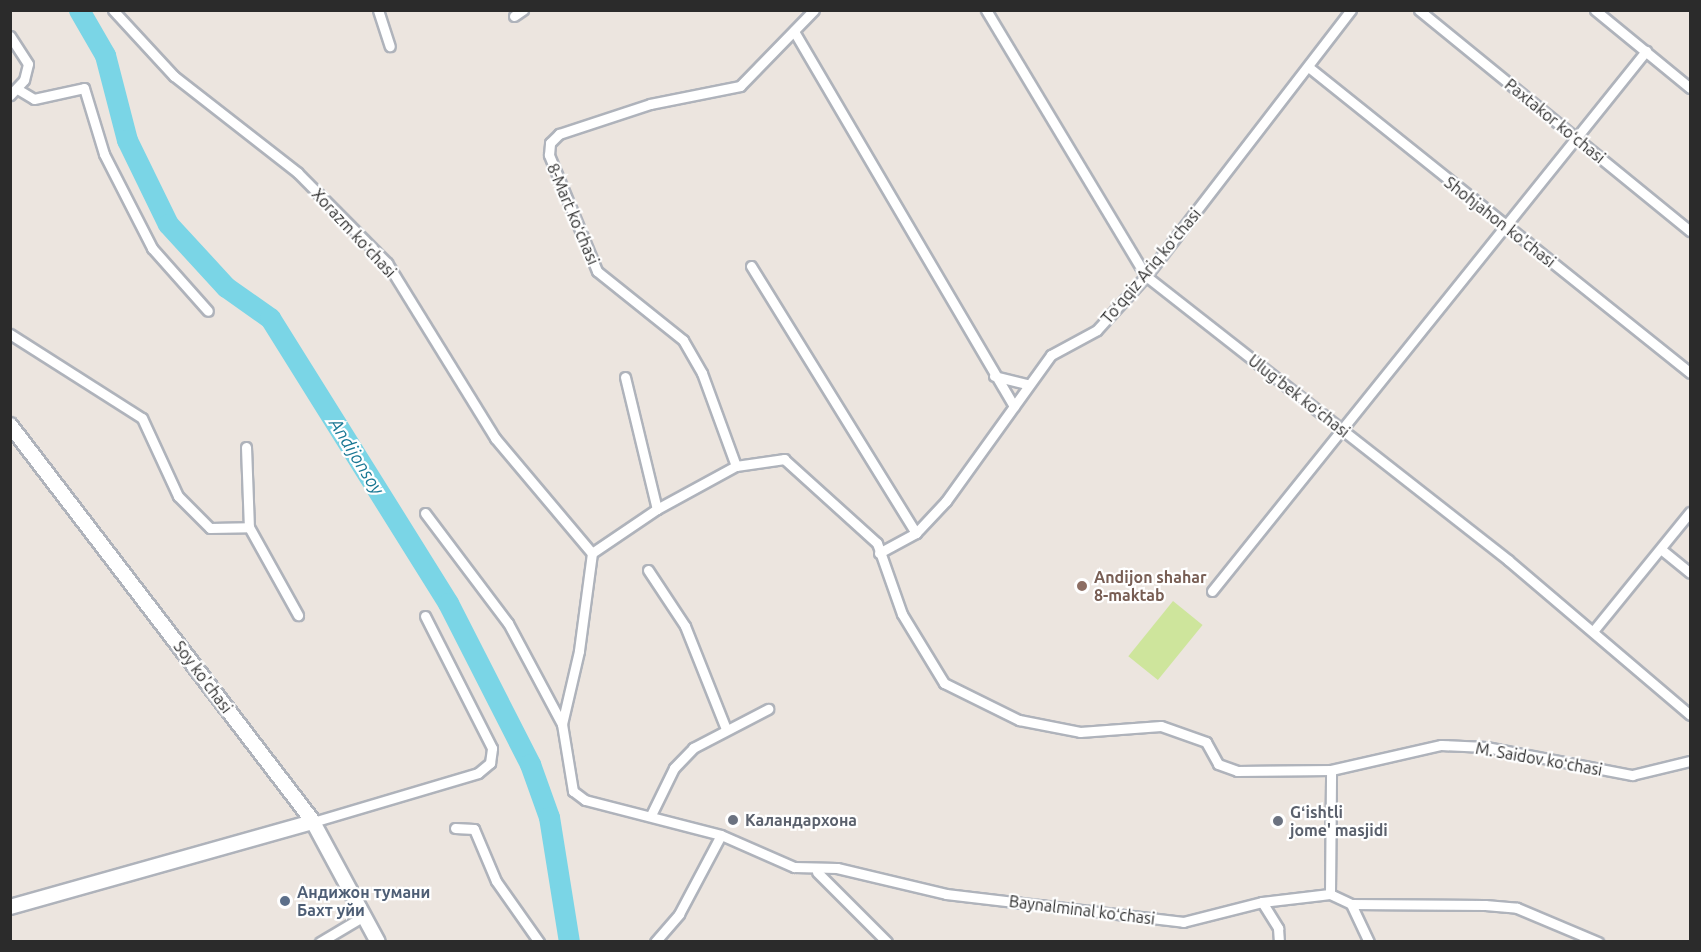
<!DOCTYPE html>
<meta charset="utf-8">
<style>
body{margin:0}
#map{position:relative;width:1701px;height:952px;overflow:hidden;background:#ece5df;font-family:Ubuntu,sans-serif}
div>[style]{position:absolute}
.pitch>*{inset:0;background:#cee59c;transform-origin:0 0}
.river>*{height:21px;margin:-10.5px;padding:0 10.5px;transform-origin:10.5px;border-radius:10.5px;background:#7ad5e6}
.roads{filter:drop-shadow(2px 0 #afb3bb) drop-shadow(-2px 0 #afb3bb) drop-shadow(0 2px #afb3bb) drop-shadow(0 -2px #afb3bb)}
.street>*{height:9px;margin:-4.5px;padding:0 4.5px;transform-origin:4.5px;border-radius:4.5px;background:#fff}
.secondary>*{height:14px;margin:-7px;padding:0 7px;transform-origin:7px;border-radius:7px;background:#fff}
.dots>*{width:16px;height:16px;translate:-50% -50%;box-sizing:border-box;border:3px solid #fff;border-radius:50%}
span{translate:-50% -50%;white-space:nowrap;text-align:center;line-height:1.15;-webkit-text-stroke:4.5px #fff;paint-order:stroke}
.street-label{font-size:16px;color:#2b2b2b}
.education-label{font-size:16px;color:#785e54;font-weight:700}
.left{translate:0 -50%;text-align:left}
.worship-label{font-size:16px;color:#5b616d;font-weight:700}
.service-label{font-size:16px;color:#4e5e75;font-weight:700}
.water-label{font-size:18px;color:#187793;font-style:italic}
.frame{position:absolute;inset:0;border:12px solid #2b2b2b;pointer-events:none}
</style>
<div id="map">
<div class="pitch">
<div style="left:1173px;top:601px;width:38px;height:71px;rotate:39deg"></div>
</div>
<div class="river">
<div style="left:79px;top:10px;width:52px;rotate:60deg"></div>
<div style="left:105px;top:55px;width:88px;rotate:75.5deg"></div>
<div style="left:127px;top:140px;width:93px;rotate:64deg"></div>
<div style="left:168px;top:224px;width:86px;rotate:47.4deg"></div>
<div style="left:226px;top:287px;width:54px;rotate:35.2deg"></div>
<div style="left:270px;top:318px;width:336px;rotate:58deg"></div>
<div style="left:448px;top:603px;width:181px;rotate:63deg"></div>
<div style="left:530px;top:764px;width:56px;rotate:70.3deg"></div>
<div style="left:549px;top:817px;width:127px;rotate:80.9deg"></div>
</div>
<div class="roads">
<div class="street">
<div style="left:113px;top:10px;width:90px;rotate:47.3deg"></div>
<div style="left:174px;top:76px;width:157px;rotate:38deg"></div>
<div style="left:298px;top:173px;width:127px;rotate:45.3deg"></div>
<div style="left:387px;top:263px;width:206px;rotate:58.3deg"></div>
<div style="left:495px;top:438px;width:150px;rotate:49.9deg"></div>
<div style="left:378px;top:10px;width:38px;rotate:72deg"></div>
<div style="left:986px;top:10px;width:310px;rotate:59deg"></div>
<div style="left:1146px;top:276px;width:460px;rotate:38.1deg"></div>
<div style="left:1508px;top:560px;width:239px;rotate:40.4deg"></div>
<div style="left:1419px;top:10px;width:350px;rotate:39.2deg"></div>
<div style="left:1595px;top:10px;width:123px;rotate:39.4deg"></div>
<div style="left:514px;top:16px;width:11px;rotate:-34deg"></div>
<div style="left:795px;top:33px;width:433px;rotate:59.6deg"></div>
<div style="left:10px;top:36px;width:33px;rotate:57deg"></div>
<div style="left:28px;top:64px;width:16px;rotate:104deg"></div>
<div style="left:24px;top:80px;width:21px;rotate:133deg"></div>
<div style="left:1311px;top:69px;width:486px;rotate:38.7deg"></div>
<div style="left:19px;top:90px;width:17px;rotate:31deg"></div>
<div style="left:34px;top:99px;width:51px;rotate:-12.4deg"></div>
<div style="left:84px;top:88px;width:69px;rotate:73.1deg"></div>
<div style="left:104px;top:154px;width:106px;rotate:62.9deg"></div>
<div style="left:152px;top:248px;width:84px;rotate:48.4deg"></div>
<div style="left:751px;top:266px;width:314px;rotate:58.3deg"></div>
<div style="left:10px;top:334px;width:156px;rotate:32.5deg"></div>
<div style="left:142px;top:418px;width:86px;rotate:65.2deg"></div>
<div style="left:178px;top:496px;width:45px;rotate:45deg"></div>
<div style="left:210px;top:528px;width:39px;rotate:-1deg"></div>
<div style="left:249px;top:527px;width:101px;rotate:60.9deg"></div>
<div style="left:994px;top:376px;width:36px;rotate:14deg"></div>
<div style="left:625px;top:377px;width:136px;rotate:76.4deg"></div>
<div style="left:246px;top:447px;width:80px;rotate:87.9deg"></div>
<div style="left:736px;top:466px;width:99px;rotate:-110.1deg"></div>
<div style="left:702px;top:373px;width:38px;rotate:-120deg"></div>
<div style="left:683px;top:340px;width:110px;rotate:-141.3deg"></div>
<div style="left:597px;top:271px;width:126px;rotate:-112.5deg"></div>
<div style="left:549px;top:155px;width:12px;rotate:-85deg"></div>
<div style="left:550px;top:143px;width:13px;rotate:-45deg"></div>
<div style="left:559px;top:134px;width:96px;rotate:-18.2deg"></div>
<div style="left:650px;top:104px;width:92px;rotate:-11.3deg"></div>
<div style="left:740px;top:86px;width:106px;rotate:-45.8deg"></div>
<div style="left:425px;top:513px;width:138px;rotate:53deg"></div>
<div style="left:508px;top:623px;width:115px;rotate:61.9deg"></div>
<div style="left:1662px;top:550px;width:36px;rotate:39deg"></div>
<div style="left:592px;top:553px;width:99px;rotate:97.6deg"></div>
<div style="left:579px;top:651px;width:75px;rotate:103.1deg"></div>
<div style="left:562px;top:724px;width:68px;rotate:80.7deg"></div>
<div style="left:573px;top:791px;width:15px;rotate:37deg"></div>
<div style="left:585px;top:800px;width:140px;rotate:14.4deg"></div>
<div style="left:721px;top:835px;width:80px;rotate:23.7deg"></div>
<div style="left:794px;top:867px;width:43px;rotate:1.3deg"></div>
<div style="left:837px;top:868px;width:112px;rotate:13.4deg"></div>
<div style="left:946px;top:894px;width:239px;rotate:6.7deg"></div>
<div style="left:1183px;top:922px;width:81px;rotate:-14.2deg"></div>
<div style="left:1262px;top:902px;width:68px;rotate:-6.7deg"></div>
<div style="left:1330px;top:894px;width:23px;rotate:25deg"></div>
<div style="left:1351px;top:904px;width:134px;rotate:0.4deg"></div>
<div style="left:1485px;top:905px;width:32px;rotate:5deg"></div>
<div style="left:1517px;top:908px;width:88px;rotate:22.8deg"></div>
<div style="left:592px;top:553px;width:78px;rotate:-34.1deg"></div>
<div style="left:657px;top:509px;width:90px;rotate:-28.6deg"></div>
<div style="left:736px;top:466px;width:49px;rotate:-8.3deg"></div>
<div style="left:784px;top:459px;width:125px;rotate:42.1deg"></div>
<div style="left:877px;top:543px;width:75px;rotate:70.6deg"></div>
<div style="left:902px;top:614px;width:81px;rotate:58.7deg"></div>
<div style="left:944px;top:683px;width:84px;rotate:26.3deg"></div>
<div style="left:1019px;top:720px;width:62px;rotate:11.1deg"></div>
<div style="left:1080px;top:732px;width:81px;rotate:-4.2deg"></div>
<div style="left:1161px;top:726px;width:48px;rotate:19.6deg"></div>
<div style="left:1206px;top:742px;width:25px;rotate:61deg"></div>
<div style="left:1218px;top:764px;width:20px;rotate:20deg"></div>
<div style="left:1237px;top:771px;width:94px;rotate:-0.6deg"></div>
<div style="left:1331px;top:770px;width:113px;rotate:-12.8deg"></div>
<div style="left:1441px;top:745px;width:45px;rotate:2.5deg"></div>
<div style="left:1486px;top:747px;width:149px;rotate:10.9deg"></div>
<div style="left:1632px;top:775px;width:60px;rotate:-13.6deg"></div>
<div style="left:879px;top:553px;width:42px;rotate:-28.4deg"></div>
<div style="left:916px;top:533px;width:44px;rotate:-46.8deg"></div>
<div style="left:946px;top:501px;width:180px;rotate:-54.3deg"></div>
<div style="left:1051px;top:355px;width:52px;rotate:-28.5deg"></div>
<div style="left:1097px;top:330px;width:73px;rotate:-47.8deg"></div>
<div style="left:1146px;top:276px;width:336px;rotate:-52.4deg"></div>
<div style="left:648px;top:570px;width:67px;rotate:56.5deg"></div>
<div style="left:685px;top:626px;width:111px;rotate:68.3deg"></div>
<div style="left:1212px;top:591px;width:693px;rotate:-51.21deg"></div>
<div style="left:1594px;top:630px;width:152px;rotate:-50.9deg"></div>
<div style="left:651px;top:815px;width:52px;rotate:-63.9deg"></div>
<div style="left:674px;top:768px;width:28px;rotate:-46deg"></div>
<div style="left:693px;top:748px;width:85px;rotate:-27.5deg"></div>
<div style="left:313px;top:822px;width:172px;rotate:-16.5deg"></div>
<div style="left:478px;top:773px;width:16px;rotate:-40deg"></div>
<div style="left:490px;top:763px;width:15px;rotate:-82deg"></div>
<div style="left:492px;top:748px;width:148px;rotate:-116.9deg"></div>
<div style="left:455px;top:828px;width:19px;rotate:3deg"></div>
<div style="left:474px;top:829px;width:56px;rotate:67.1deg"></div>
<div style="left:496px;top:881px;width:75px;rotate:54.8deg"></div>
<div style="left:817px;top:872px;width:99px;rotate:45deg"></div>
<div style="left:1330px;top:894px;width:124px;rotate:-89.5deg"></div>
<div style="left:1262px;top:902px;width:31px;rotate:58deg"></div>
<div style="left:1278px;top:928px;width:14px;rotate:86deg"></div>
<div style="left:1351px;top:904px;width:42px;rotate:64.7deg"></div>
<div style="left:320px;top:942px;width:51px;rotate:-30.6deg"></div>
<div style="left:655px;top:942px;width:37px;rotate:-49deg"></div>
<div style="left:679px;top:914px;width:89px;rotate:-62deg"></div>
</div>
<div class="secondary">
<div style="left:10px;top:425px;width:499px;rotate:52.6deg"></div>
<div style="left:313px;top:822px;width:136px;rotate:61.6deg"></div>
<div style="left:10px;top:907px;width:315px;rotate:-15.7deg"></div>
</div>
</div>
<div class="dots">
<div style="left:1082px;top:586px;background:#8d6e63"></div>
<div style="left:733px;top:820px;background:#6b7280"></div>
<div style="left:1278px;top:821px;background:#6b7280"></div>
<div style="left:285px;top:901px;background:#5c6f8a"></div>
</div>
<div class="street-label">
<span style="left:1555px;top:121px;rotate:39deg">Paxtakor koʻchasi</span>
<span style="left:573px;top:214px;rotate:67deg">8-Mart koʻchasi</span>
<span style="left:1500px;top:222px;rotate:38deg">Shohjahon ko'chasi</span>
<span style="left:354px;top:233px;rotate:47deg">Xorazm koʻchasi</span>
<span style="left:1151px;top:266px;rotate:-50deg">Toʻqqiz Ariq koʻchasi</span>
<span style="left:1299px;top:396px;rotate:38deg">Ulugʻbek koʻchasi</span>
<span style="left:203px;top:677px;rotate:53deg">Soy ko'chasi</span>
<span style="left:1539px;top:759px;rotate:10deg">M. Saidov koʻchasi</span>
<span style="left:1082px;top:910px;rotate:7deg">Baynalminal koʻchasi</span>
</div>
<div class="education-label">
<span class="left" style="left:1094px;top:586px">Andijon shahar<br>8-maktab</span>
</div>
<div class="worship-label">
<span class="left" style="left:1290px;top:821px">Gʻishtli<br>jome' masjidi</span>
<span class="left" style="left:745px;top:820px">Каландархона</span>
</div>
<div class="service-label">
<span class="left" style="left:297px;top:901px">Андижон тумани<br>Бахт уйи</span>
</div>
<div class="water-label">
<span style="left:357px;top:456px;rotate:58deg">Andijonsoy</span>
</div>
<div class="frame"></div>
</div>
